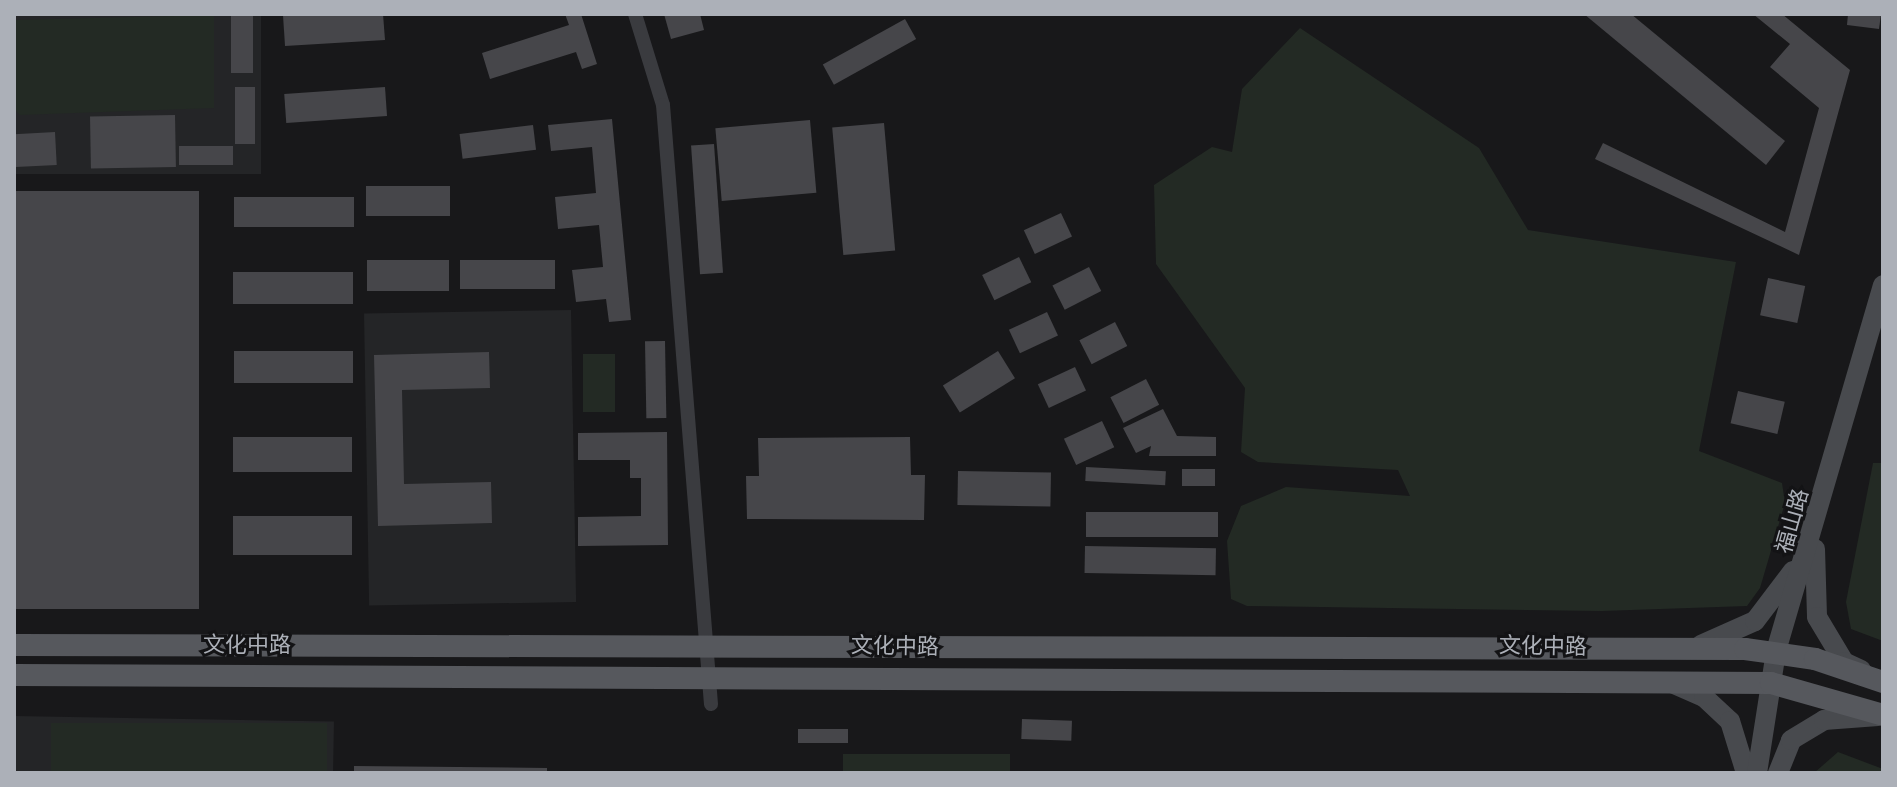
<!DOCTYPE html>
<meta charset="utf-8">
<style>
body{margin:0}
#map{position:relative;width:1897px;height:787px;overflow:hidden;background:#18181a;font-family:Arial,"Noto Sans SC",sans-serif}
div>[style]{position:absolute}
.built>*{inset:0;background:#242527;transform-origin:0 0}
.green>*{inset:0;background:#232a24;transform-origin:0 0}
.building>*{inset:0;background:#46464a;transform-origin:0 0}
.street>*{height:14px;margin:-7px;padding:0 7px;transform-origin:7px;border-radius:7px;background:#3a3b3f}
.secondary>*{height:20px;margin:-10px;padding:0 10px;transform-origin:10px;border-radius:10px;background:#484a4e}
.primary>*{height:22px;margin:-11px;padding:0 11px;transform-origin:11px;border-radius:11px;background:#56585d}
span{translate:-50% -50%;white-space:nowrap;text-align:center;line-height:1.15;-webkit-text-stroke:6px #131315;paint-order:stroke}
.street-label{font-size:22px;color:#acb0b8}
.frame{position:absolute;inset:0;border:16px solid #acb0b8;pointer-events:none}
</style>
<div id="map">
<div class="built">
<div style="left:14px;top:14px;width:247px;height:160px"></div>
<div style="left:571px;top:310px;width:292px;height:207px;rotate:89deg"></div>
<div style="left:14px;top:716px;width:320px;height:57px;rotate:1deg"></div>
</div>
<div class="green">
<div style="clip-path:polygon(214px 15px,214px 108px,20px 115px,14px 109px,14px 20px)"></div>
<div style="clip-path:polygon(1300px 28px,1479px 148px,1528px 230px,1736px 262px,1699px 451px,1782px 483px,1785px 503px,1760px 588px,1747px 606px,1602px 611px,1247px 606px,1231px 599px,1227px 541px,1241px 506px,1286px 487px,1410px 496px,1398px 470px,1258px 462px,1241px 452px,1245px 388px,1156px 264px,1154px 185px,1212px 147px,1232px 152px,1242px 89px)"></div>
<div style="left:583px;top:354px;width:32px;height:58px"></div>
<div style="clip-path:polygon(1873px 463px,1883px 463px,1883px 641px,1851px 629px,1846px 602px)"></div>
<div style="left:327px;top:723px;width:50px;height:276px;rotate:90deg"></div>
<div style="clip-path:polygon(1838px 752px,1883px 769px,1883px 773px,1814px 773px)"></div>
<div style="left:843px;top:754px;width:167px;height:19px"></div>
</div>
<div class="building">
<div style="left:231px;top:14px;width:22px;height:59px"></div>
<div style="clip-path:polygon(383px 14px,385px 40px,285px 46px,283px 15px)"></div>
<div style="clip-path:polygon(565px 14px,581px 14px,597px 64px,582px 69px,576px 52px,490px 79px,482px 53px,569px 25px)"></div>
<div style="clip-path:polygon(664px 14px,700px 14px,704px 30px,671px 39px)"></div>
<div style="clip-path:polygon(1584px 14px,1631px 14px,1785px 141px,1766px 165px)"></div>
<div style="clip-path:polygon(1753px 14px,1782px 14px,1850px 70px,1799px 255px,1595px 159px,1603px 143px,1785px 232px,1819px 108px,1770px 67px,1790px 44px)"></div>
<div style="clip-path:polygon(1848px 14px,1881px 14px,1879px 29px,1847px 25px)"></div>
<div style="left:905px;top:19px;width:23px;height:94px;rotate:61deg"></div>
<div style="left:235px;top:87px;width:20px;height:57px"></div>
<div style="left:385px;top:87px;width:29px;height:101px;rotate:86deg"></div>
<div style="left:175px;top:115px;width:52px;height:85px;rotate:89deg"></div>
<div style="clip-path:polygon(612px 119px,631px 320px,609px 322px,606px 299px,576px 302px,572px 270px,603px 267px,599px 225px,558px 229px,555px 197px,596px 193px,592px 147px,551px 151px,548px 125px)"></div>
<div style="left:810px;top:120px;width:73px;height:95px;rotate:85deg"></div>
<div style="left:884px;top:123px;width:128px;height:52px;rotate:85deg"></div>
<div style="left:533px;top:125px;width:25px;height:74px;rotate:83deg"></div>
<div style="left:55px;top:132px;width:33px;height:41px;rotate:87deg"></div>
<div style="left:714px;top:144px;width:129px;height:23px;rotate:86deg"></div>
<div style="left:233px;top:146px;width:19px;height:54px;rotate:90deg"></div>
<div style="left:450px;top:186px;width:30px;height:84px;rotate:90deg"></div>
<div style="left:199px;top:191px;width:418px;height:185px;rotate:90deg"></div>
<div style="left:354px;top:197px;width:30px;height:120px;rotate:90deg"></div>
<div style="left:1061px;top:213px;width:26px;height:41px;rotate:65deg"></div>
<div style="left:1019px;top:257px;width:28px;height:41px;rotate:64deg"></div>
<div style="left:449px;top:260px;width:31px;height:82px;rotate:90deg"></div>
<div style="left:460px;top:260px;width:95px;height:29px"></div>
<div style="left:1089px;top:267px;width:27px;height:41px;rotate:63deg"></div>
<div style="left:353px;top:272px;width:32px;height:120px;rotate:90deg"></div>
<div style="left:1768px;top:278px;width:38px;height:38px;rotate:12deg"></div>
<div style="left:1047px;top:312px;width:26px;height:42px;rotate:65deg"></div>
<div style="left:1115px;top:322px;width:27px;height:40px;rotate:63deg"></div>
<div style="left:665px;top:341px;width:77px;height:20px;rotate:89deg"></div>
<div style="left:353px;top:351px;width:32px;height:119px;rotate:90deg"></div>
<div style="left:998px;top:351px;width:32px;height:65px;rotate:58deg"></div>
<div style="clip-path:polygon(489px 352px,490px 388px,402px 390px,404px 484px,491px 482px,492px 523px,378px 526px,374px 355px)"></div>
<div style="left:1075px;top:367px;width:26px;height:41px;rotate:65deg"></div>
<div style="left:1146px;top:379px;width:29px;height:40px;rotate:63deg"></div>
<div style="left:1738px;top:391px;width:48px;height:33px;rotate:13deg"></div>
<div style="clip-path:polygon(1163px 409px,1177px 436px,1216px 437px,1216px 456px,1149px 456px,1151px 446px,1136px 453px,1123px 428px)"></div>
<div style="left:1102px;top:421px;width:29px;height:42px;rotate:65deg"></div>
<div style="clip-path:polygon(667px 432px,668px 545px,578px 546px,578px 517px,641px 516px,641px 478px,630px 478px,630px 460px,578px 460px,578px 433px)"></div>
<div style="left:233px;top:437px;width:119px;height:35px"></div>
<div style="clip-path:polygon(910px 437px,911px 475px,925px 475px,924px 520px,747px 519px,746px 476px,759px 476px,758px 438px)"></div>
<div style="left:1086px;top:467px;width:80px;height:14px;rotate:3deg"></div>
<div style="left:1182px;top:469px;width:33px;height:17px"></div>
<div style="left:958px;top:471px;width:93px;height:34px;rotate:1deg"></div>
<div style="left:1218px;top:512px;width:25px;height:132px;rotate:90deg"></div>
<div style="left:352px;top:516px;width:39px;height:119px;rotate:90deg"></div>
<div style="left:1085px;top:546px;width:131px;height:27px;rotate:1deg"></div>
<div style="left:1022px;top:719px;width:50px;height:20px;rotate:2deg"></div>
<div style="left:798px;top:729px;width:50px;height:14px"></div>
<div style="clip-path:polygon(354px 766px,547px 768px,547px 773px,354px 773px)"></div>
</div>
<div class="street">
<div style="left:635px;top:14px;width:95px;rotate:72.9deg"></div>
<div style="left:663px;top:105px;width:601px;rotate:85.42deg"></div>
</div>
<div class="secondary">
<div style="left:1815px;top:549px;width:68px;rotate:88.3deg"></div>
<div style="left:1817px;top:617px;width:52px;rotate:59deg"></div>
<div style="left:1844px;top:662px;width:19px;rotate:25deg"></div>
<div style="left:1701px;top:645px;width:59px;rotate:-24deg"></div>
<div style="left:1755px;top:621px;width:63px;rotate:-52.8deg"></div>
<div style="left:1672px;top:683px;width:35px;rotate:24deg"></div>
<div style="left:1704px;top:697px;width:35px;rotate:43deg"></div>
<div style="left:1730px;top:721px;width:54px;rotate:72.9deg"></div>
<div style="left:1757px;top:773px;width:123px;rotate:-81.1deg"></div>
<div style="left:1776px;top:651px;width:381px;rotate:-73.7deg"></div>
<div style="left:1778px;top:773px;width:35px;rotate:-68deg"></div>
<div style="left:1791px;top:740px;width:39px;rotate:-31deg"></div>
<div style="left:1824px;top:720px;width:54px;rotate:-4.2deg"></div>
</div>
<div class="primary">
<div style="left:14px;top:645px;width:1731px;rotate:0.13deg"></div>
<div style="left:1745px;top:649px;width:71px;rotate:8.1deg"></div>
<div style="left:1815px;top:659px;width:72px;rotate:18.7deg"></div>
<div style="left:14px;top:675px;width:1757px;rotate:0.26deg"></div>
<div style="left:1771px;top:683px;width:116px;rotate:15.9deg"></div>
</div>
<div class="street-label">
<span style="left:1792px;top:521px;rotate:-74deg">福山路</span>
<span style="left:247px;top:645px">文化中路</span>
<span style="left:895px;top:646px;rotate:1deg">文化中路</span>
<span style="left:1543px;top:646px;rotate:1deg">文化中路</span>
</div>
<div class="frame"></div>
</div>
